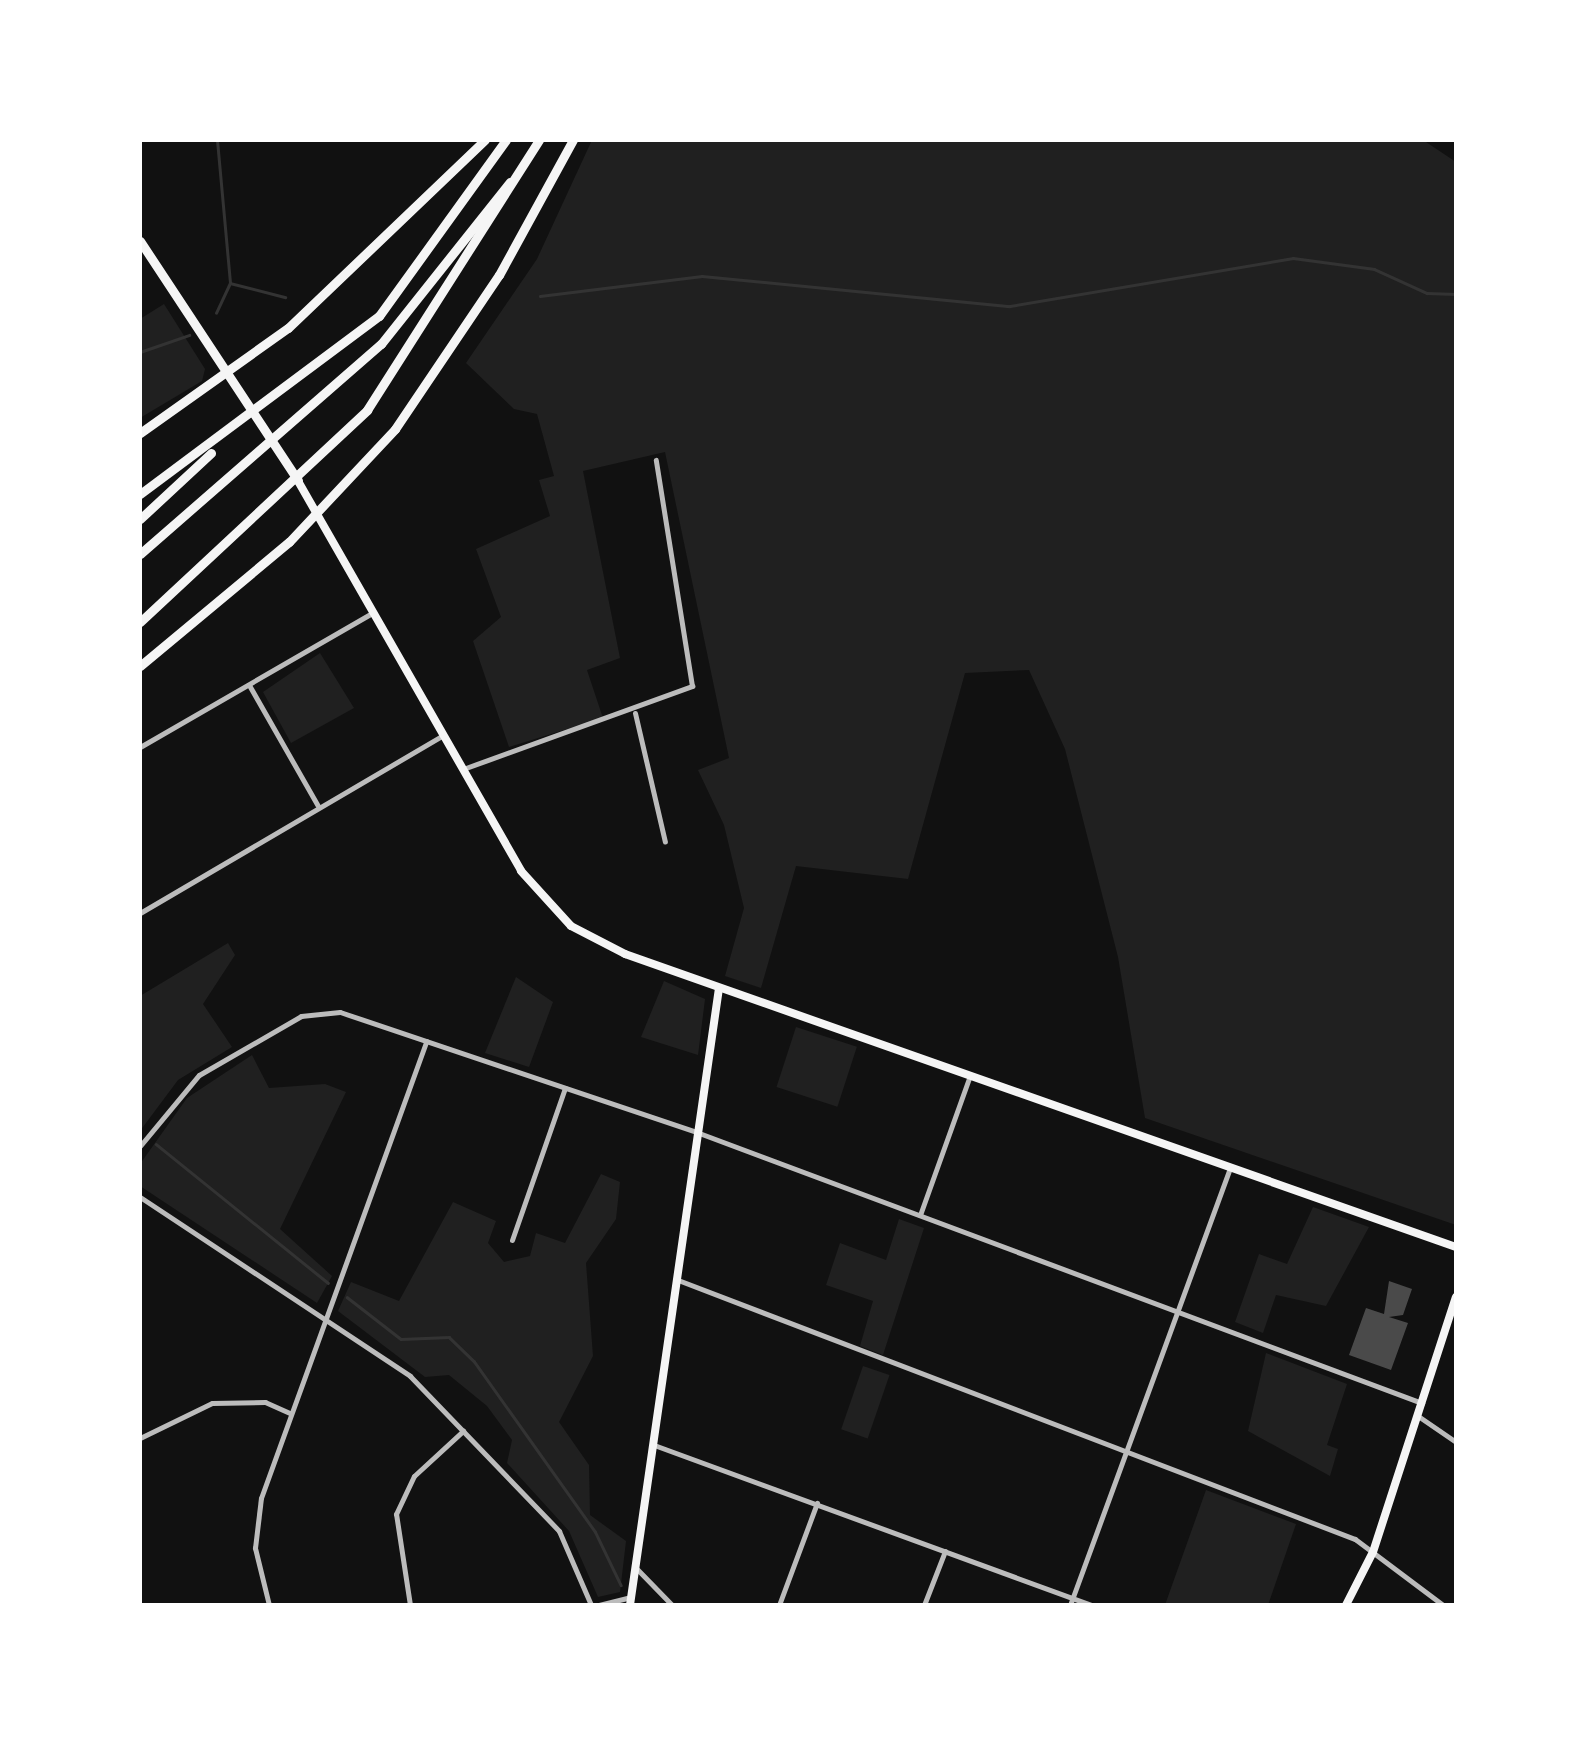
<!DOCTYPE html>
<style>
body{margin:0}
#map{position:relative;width:1596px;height:1745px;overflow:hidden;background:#111;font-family:Rubik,sans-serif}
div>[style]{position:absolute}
.green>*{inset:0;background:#202020;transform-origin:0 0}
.stream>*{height:2.5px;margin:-1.25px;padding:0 1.25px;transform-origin:1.25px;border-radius:1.25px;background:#333}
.building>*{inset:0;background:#4a4a4a}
.minor>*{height:5px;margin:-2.5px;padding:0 2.5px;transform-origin:2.5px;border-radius:2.5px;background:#bcbcbc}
.secondary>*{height:8px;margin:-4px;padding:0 4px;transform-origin:4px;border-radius:4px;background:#f5f5f5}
.trunk>*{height:9px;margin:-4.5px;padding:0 4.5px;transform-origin:4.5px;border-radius:4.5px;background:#f5f5f5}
.motorway>*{height:9px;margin:-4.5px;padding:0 4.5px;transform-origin:4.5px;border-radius:4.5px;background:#f5f5f5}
span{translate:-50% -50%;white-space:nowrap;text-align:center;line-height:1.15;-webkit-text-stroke:10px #fff;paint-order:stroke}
.frame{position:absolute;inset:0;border:142px solid #fff;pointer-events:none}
</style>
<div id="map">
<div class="green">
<div style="clip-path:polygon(592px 140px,1423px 140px,1456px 162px,1456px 1225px,1145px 1118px,1118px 957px,1065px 749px,1029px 670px,965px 673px,908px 879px,796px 866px,761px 988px,725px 976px,744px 908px,724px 825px,698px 770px,729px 758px,665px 452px,583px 471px,620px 658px,587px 670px,603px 718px,509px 747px,473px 641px,501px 617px,476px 549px,550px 516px,539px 480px,554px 476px,537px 414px,514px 409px,466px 363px,537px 259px)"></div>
<div style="clip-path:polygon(164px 304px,205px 369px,202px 381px,140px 418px,140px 319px)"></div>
<div style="clip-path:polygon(320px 653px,354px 708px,291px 743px,263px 692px)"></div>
<div style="clip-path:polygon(228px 943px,235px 955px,203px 1004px,232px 1047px,178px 1080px,140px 1131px,140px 996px)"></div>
<div style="clip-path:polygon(516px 977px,553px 1002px,529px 1067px,485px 1053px)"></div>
<div style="clip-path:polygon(664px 981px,705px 999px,698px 1055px,641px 1037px)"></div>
<div style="left:796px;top:1027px;width:64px;height:63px;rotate:18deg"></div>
<div style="clip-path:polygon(252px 1055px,269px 1088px,325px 1084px,346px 1092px,280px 1229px,332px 1276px,317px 1303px,140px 1186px,140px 1164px,187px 1098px)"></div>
<div style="clip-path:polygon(601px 1174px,620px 1182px,616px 1219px,586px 1263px,593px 1356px,559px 1422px,589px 1465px,590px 1515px,626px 1541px,620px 1592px,598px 1597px,569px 1531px,507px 1463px,512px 1440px,487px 1406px,449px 1375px,425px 1377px,338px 1311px,351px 1282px,399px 1301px,453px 1202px,496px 1221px,488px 1243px,504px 1262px,530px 1256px,536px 1233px,565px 1243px)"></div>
<div style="clip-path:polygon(1313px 1207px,1369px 1227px,1326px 1306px,1276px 1295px,1263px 1333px,1235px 1322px,1259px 1254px,1287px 1264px)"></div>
<div style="clip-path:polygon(899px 1219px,924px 1228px,883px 1355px,860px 1346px,873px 1301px,826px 1285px,840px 1243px,886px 1260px)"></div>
<div style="clip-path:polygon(1266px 1353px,1347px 1384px,1327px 1445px,1338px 1449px,1330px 1476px,1248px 1431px)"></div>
<div style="left:863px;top:1366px;width:28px;height:67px;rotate:19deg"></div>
<div style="clip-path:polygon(1206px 1490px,1296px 1524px,1268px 1605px,1165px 1605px)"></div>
</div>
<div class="stream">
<div style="left:230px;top:283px;width:57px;rotate:14.3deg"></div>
<div style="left:540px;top:296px;width:163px;rotate:-7deg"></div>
<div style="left:702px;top:276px;width:309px;rotate:5.6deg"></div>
<div style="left:1010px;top:306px;width:287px;rotate:-9.6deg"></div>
<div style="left:1293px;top:258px;width:82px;rotate:7.7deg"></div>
<div style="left:1374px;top:269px;width:58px;rotate:24.4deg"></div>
<div style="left:1427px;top:293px;width:29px;rotate:2deg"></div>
<div style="left:216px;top:313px;width:33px;rotate:-65deg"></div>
<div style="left:230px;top:283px;width:144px;rotate:-95.2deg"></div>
<div style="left:140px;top:352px;width:52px;rotate:-19.1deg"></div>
<div style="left:156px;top:1144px;width:221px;rotate:38.9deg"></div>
<div style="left:347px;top:1297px;width:68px;rotate:37.9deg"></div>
<div style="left:401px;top:1339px;width:48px;rotate:-2.4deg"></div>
<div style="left:449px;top:1337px;width:35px;rotate:44deg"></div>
<div style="left:474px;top:1361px;width:209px;rotate:54.6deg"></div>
<div style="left:595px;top:1531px;width:60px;rotate:64.3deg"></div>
</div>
<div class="building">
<div style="clip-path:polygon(1389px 1281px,1412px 1289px,1403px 1315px,1389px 1317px,1408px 1323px,1391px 1370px,1349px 1355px,1366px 1308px,1384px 1314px)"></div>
</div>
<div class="minor">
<div style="left:249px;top:685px;width:139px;rotate:60.3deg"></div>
<div style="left:635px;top:713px;width:132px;rotate:76.9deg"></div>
<div style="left:140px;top:747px;width:268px;rotate:-30deg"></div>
<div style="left:463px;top:769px;width:244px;rotate:-19.9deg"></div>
<div style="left:692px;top:686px;width:229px;rotate:-99.1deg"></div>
<div style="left:140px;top:913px;width:351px;rotate:-30.4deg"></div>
<div style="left:140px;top:1146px;width:92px;rotate:-50.3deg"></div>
<div style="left:199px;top:1075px;width:118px;rotate:-30deg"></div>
<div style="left:301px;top:1016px;width:39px;rotate:-6deg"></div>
<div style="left:340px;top:1012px;width:379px;rotate:18.6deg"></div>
<div style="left:699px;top:1133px;width:772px;rotate:20.48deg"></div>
<div style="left:140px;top:1197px;width:324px;rotate:33.5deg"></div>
<div style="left:410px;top:1376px;width:215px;rotate:46.1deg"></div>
<div style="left:559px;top:1531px;width:81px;rotate:66.6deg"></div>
<div style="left:920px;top:1215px;width:149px;rotate:-70.3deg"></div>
<div style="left:512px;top:1240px;width:161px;rotate:-70.8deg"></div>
<div style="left:678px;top:1280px;width:725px;rotate:20.94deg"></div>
<div style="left:1355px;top:1539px;width:110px;rotate:36.9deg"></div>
<div style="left:1418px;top:1416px;width:46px;rotate:34.4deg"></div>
<div style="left:140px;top:1438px;width:80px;rotate:-25.9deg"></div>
<div style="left:212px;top:1403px;width:53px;rotate:-1.1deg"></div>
<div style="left:265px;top:1402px;width:27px;rotate:24deg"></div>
<div style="left:654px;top:1445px;width:466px;rotate:20.1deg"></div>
<div style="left:636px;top:1568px;width:52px;rotate:45.8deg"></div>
<div style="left:269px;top:1605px;width:59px;rotate:-103.8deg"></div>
<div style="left:255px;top:1548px;width:50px;rotate:-83.2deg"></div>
<div style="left:261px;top:1498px;width:486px;rotate:-70.1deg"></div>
<div style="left:410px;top:1605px;width:92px;rotate:-98.7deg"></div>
<div style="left:396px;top:1514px;width:42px;rotate:-64.7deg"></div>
<div style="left:414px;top:1476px;width:67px;rotate:-42.6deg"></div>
<div style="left:599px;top:1605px;width:33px;rotate:-14deg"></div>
<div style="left:779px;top:1605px;width:109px;rotate:-69.6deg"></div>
<div style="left:924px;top:1605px;width:58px;rotate:-68.7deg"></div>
<div style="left:1070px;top:1605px;width:465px;rotate:-69.9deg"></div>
</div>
<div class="secondary">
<div style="left:298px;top:481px;width:449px;rotate:60.2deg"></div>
<div style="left:521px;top:871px;width:74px;rotate:47.7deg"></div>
<div style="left:571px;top:926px;width:61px;rotate:27.4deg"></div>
<div style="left:625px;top:954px;width:881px;rotate:19.42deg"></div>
<div style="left:630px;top:1605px;width:623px;rotate:-81.79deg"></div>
<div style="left:1346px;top:1605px;width:59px;rotate:-63deg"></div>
<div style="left:1373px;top:1552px;width:268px;rotate:-72deg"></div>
</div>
<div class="trunk">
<div style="left:140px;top:241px;width:287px;rotate:56.6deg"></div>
</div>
<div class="motorway">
<div style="left:140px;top:433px;width:181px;rotate:-35.4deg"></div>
<div style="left:288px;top:328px;width:272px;rotate:-43.7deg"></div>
<div style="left:140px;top:494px;width:298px;rotate:-36.7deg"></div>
<div style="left:379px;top:316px;width:217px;rotate:-54.2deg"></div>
<div style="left:140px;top:519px;width:97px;rotate:-42.9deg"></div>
<div style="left:140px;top:554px;width:320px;rotate:-41.1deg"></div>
<div style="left:381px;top:344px;width:207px;rotate:-51.5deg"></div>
<div style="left:140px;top:622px;width:311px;rotate:-43deg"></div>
<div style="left:367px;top:410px;width:320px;rotate:-57.5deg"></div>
<div style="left:140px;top:666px;width:194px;rotate:-39.8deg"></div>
<div style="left:289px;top:542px;width:155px;rotate:-46.8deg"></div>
<div style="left:395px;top:429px;width:186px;rotate:-56deg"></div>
<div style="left:499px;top:275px;width:154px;rotate:-61.3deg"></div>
</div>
<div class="frame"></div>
</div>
